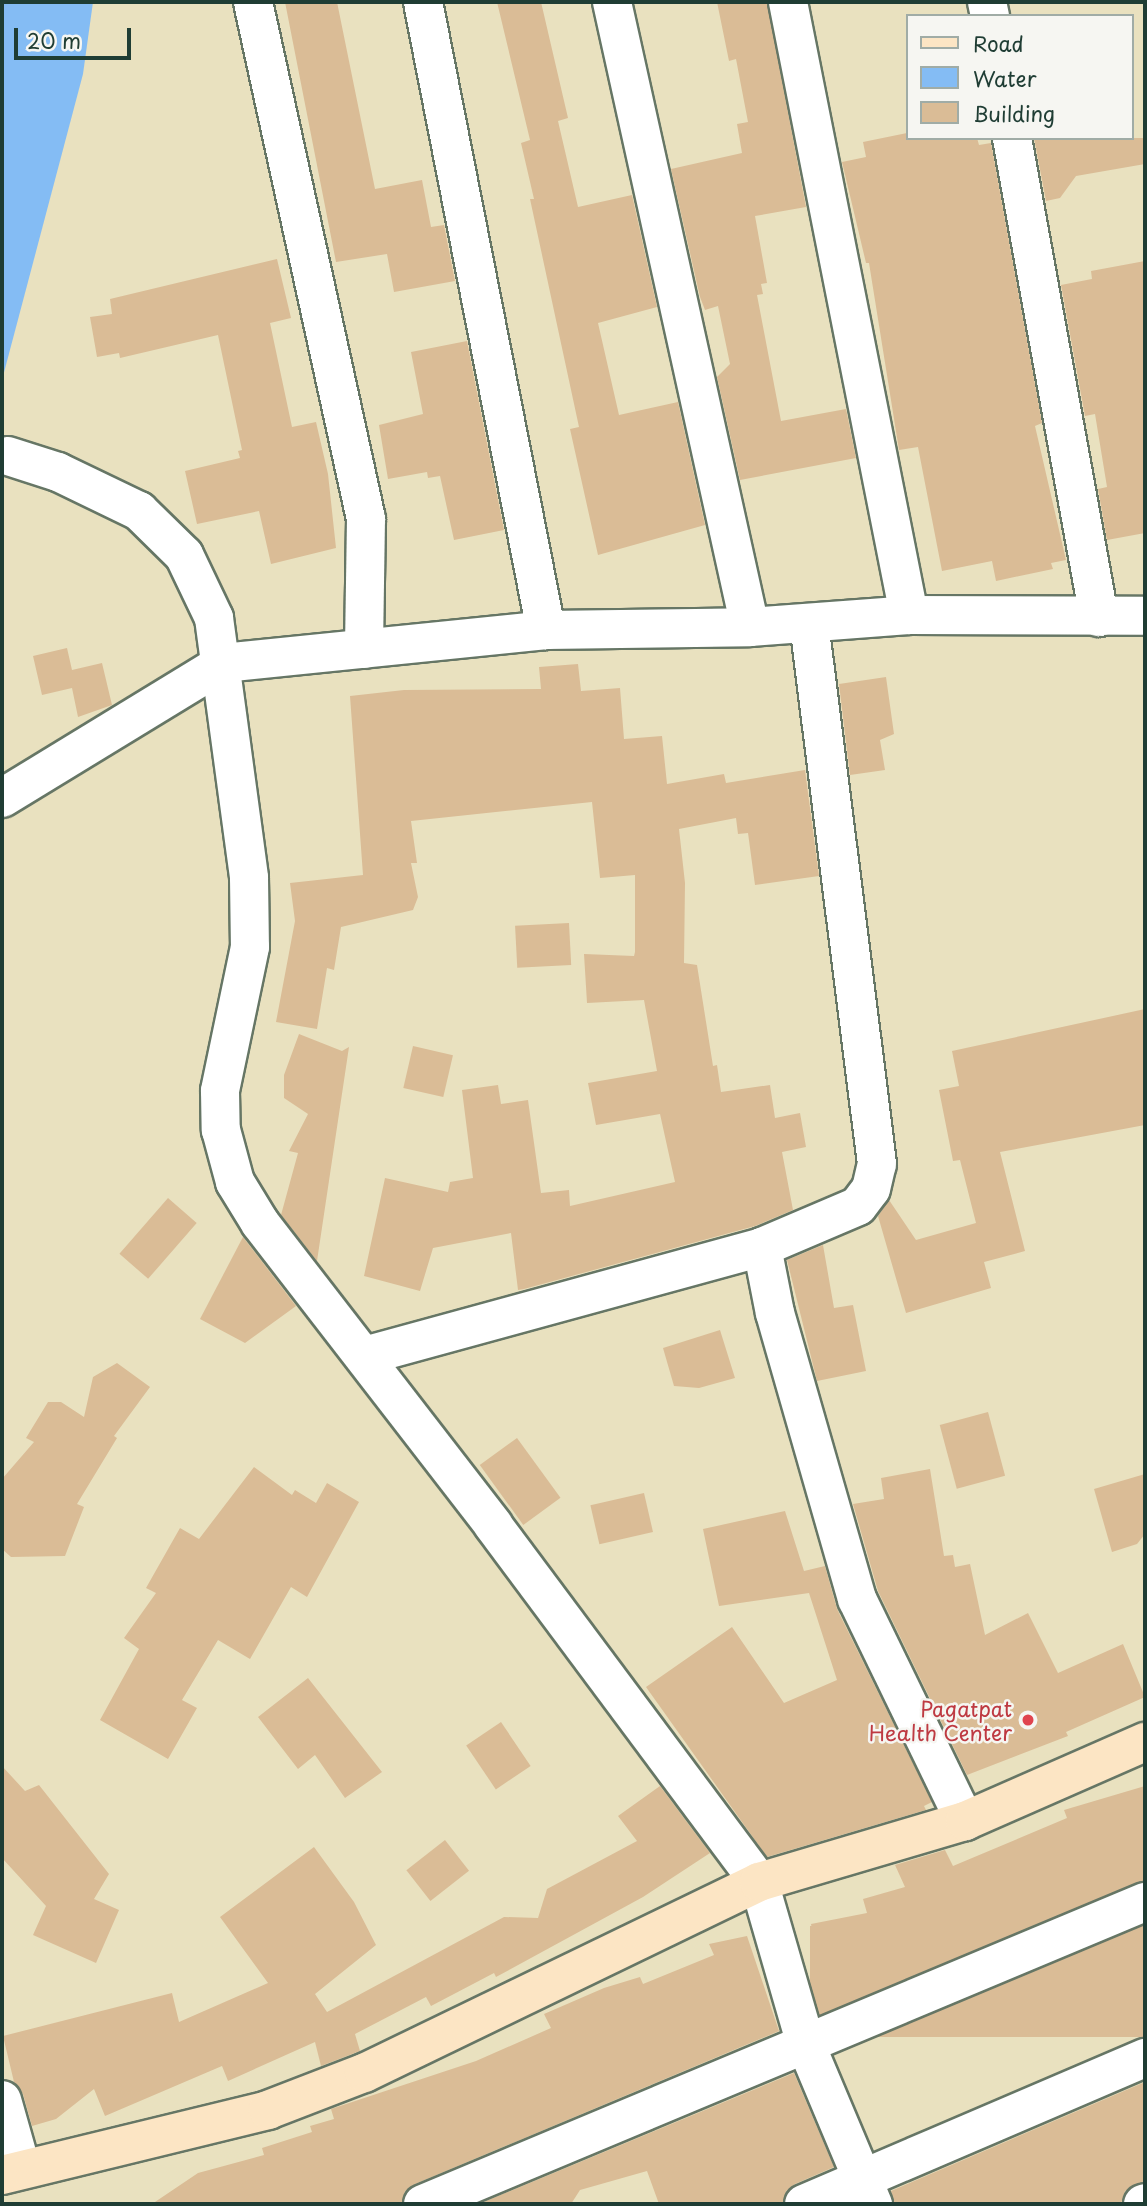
<!DOCTYPE html>
<style>
body{margin:0}
#map{position:relative;width:1147px;height:2206px;overflow:hidden;background:#e9e1bf;font-family:"Playpen Sans",sans-serif}
div>[style]{position:absolute}
.water>*{inset:0;background:#84bcf4}
.building>*{inset:0;background:#dabc96;transform-origin:0 0}
.roads{filter:drop-shadow(2px 0 #667665) drop-shadow(-2px 0 #667665) drop-shadow(0 2px #667665) drop-shadow(0 -2px #667665)}
.street>*{height:38px;margin:-19px;padding:0 19px;transform-origin:19px;border-radius:19px;background:#fff}
.secondary>*{height:38px;margin:-19px;padding:0 19px;transform-origin:19px;border-radius:19px;background:#fce5c4}
.dots>*{width:19px;height:19px;translate:-50% -50%;box-sizing:border-box;border:4px solid #f6f6f2;border-radius:50%}
span{translate:-50% -50%;white-space:nowrap;text-align:center;line-height:1.15;-webkit-text-stroke:5px #f6f6f2;paint-order:stroke}
.health-label{font-size:21px;color:#be3a42}
.right{translate:-100% -50%;text-align:right}
.frame{position:absolute;inset:0;border:4px solid #1f3d34;pointer-events:none}
.legend{position:absolute;left:906px;top:14px;width:228px;height:126px;box-sizing:border-box;background:#f6f6f2;border:2px solid #a0aca6;margin:0;padding:9px 12px;list-style:none;font-size:21px;color:#1f3d34}
.legend li{display:flex;align-items:center;gap:14px;height:35px}
.legend b{width:35px;border:2px solid #a0aca6}
.scale{position:absolute;left:14px;top:28px;width:117px;height:32px;box-sizing:border-box;border:4px solid #1f3d34;border-top:0;padding-left:9px;font-size:21px;line-height:24px;white-space:nowrap;color:#1f3d34;-webkit-text-stroke:5px #f6f6f2;paint-order:stroke}
</style>
<div id="map">
<div class="water">
<div style="clip-path:polygon(2px 2px,93px 2px,83px 74px,2px 380px)"></div>
</div>
<div class="building">
<div style="clip-path:polygon(285px 2px,337px 2px,375px 189px,422px 180px,431px 227px,444px 225px,455px 281px,394px 292px,387px 254px,336px 262px)"></div>
<div style="clip-path:polygon(497px 2px,541px 2px,568px 118px,558px 121px,578px 207px,632px 195px,657px 307px,598px 323px,619px 415px,678px 402px,705px 525px,598px 555px,570px 429px,579px 427px,530px 199px,534px 199px,521px 143px,530px 140px)"></div>
<div style="clip-path:polygon(717px 2px,767px 2px,806px 207px,755px 216px,767px 283px,761px 284px,763px 294px,757px 295px,781px 421px,846px 409px,856px 458px,740px 480px,717px 377px,730px 364px,718px 306px,705px 310px,700px 297px,671px 169px,742px 153px,737px 124px,748px 122px,736px 59px,729px 61px)"></div>
<div style="clip-path:polygon(907px 133px,907px 138px,977px 138px,979px 145px,991px 143px,1042px 423px,1035px 426px,1066px 560px,1051px 563px,1053px 569px,996px 581px,992px 561px,942px 571px,918px 447px,899px 450px,869px 263px,866px 263px,842px 162px,866px 157px,863px 142px)"></div>
<div style="clip-path:polygon(1034px 138px,1145px 138px,1145px 164px,1076px 176px,1060px 198px,1046px 201px)"></div>
<div style="clip-path:polygon(277px 259px,291px 318px,270px 323px,292px 427px,316px 422px,328px 474px,336px 548px,271px 564px,259px 511px,197px 524px,185px 471px,240px 458px,238px 451px,242px 450px,218px 335px,120px 358px,119px 353px,97px 357px,90px 317px,112px 314px,110px 299px)"></div>
<div style="clip-path:polygon(1145px 261px,1145px 533px,1107px 540px,1098px 489px,1107px 487px,1095px 414px,1085px 416px,1061px 285px,1092px 279px,1091px 271px)"></div>
<div style="clip-path:polygon(467px 341px,504px 530px,454px 540px,440px 476px,428px 478px,427px 472px,388px 479px,379px 425px,423px 414px,411px 352px)"></div>
<div style="clip-path:polygon(67px 648px,72px 670px,102px 663px,112px 705px,78px 717px,72px 688px,42px 695px,33px 656px)"></div>
<div style="clip-path:polygon(578px 664px,581px 691px,620px 688px,624px 739px,662px 736px,667px 784px,724px 774px,726px 783px,805px 770px,819px 876px,755px 885px,748px 833px,738px 834px,736px 818px,679px 829px,685px 883px,684px 963px,697px 965px,713px 1066px,717px 1065px,721px 1092px,770px 1085px,775px 1118px,800px 1113px,806px 1147px,782px 1152px,793px 1210px,755px 1226px,524px 1289px,518px 1290px,511px 1233px,433px 1248px,420px 1291px,364px 1276px,385px 1178px,448px 1192px,450px 1182px,473px 1178px,462px 1090px,498px 1085px,501px 1104px,528px 1100px,541px 1193px,569px 1190px,570px 1206px,675px 1182px,660px 1114px,596px 1125px,588px 1083px,657px 1071px,644px 1000px,587px 1003px,584px 954px,634px 956px,635px 952px,635px 875px,600px 878px,592px 802px,411px 821px,417px 863px,411px 863px,418px 897px,413px 910px,341px 927px,334px 970px,327px 968px,317px 1029px,276px 1022px,295px 921px,290px 883px,363px 875px,350px 696px,404px 690px,541px 689px,539px 667px)"></div>
<div style="clip-path:polygon(886px 677px,894px 734px,880px 740px,885px 770px,850px 775px,839px 684px)"></div>
<div style="left:569px;top:923px;width:42px;height:54px;rotate:87deg"></div>
<div style="clip-path:polygon(1145px 1009px,1145px 1125px,1000px 1152px,1025px 1251px,984px 1262px,991px 1288px,906px 1313px,878px 1216px,889px 1200px,916px 1240px,976px 1223px,960px 1160px,953px 1161px,939px 1090px,959px 1086px,952px 1051px)"></div>
<div style="clip-path:polygon(299px 1034px,342px 1051px,349px 1047px,317px 1261px,281px 1215px,298px 1153px,289px 1151px,308px 1114px,284px 1098px,284px 1075px)"></div>
<div style="left:413px;top:1046px;width:41px;height:43px;rotate:13deg"></div>
<div style="left:168px;top:1198px;width:38px;height:74px;rotate:41deg"></div>
<div style="clip-path:polygon(243px 1237px,296px 1306px,245px 1343px,200px 1319px)"></div>
<div style="clip-path:polygon(823px 1245px,834px 1308px,853px 1305px,866px 1371px,817px 1381px,787px 1260px)"></div>
<div style="clip-path:polygon(720px 1330px,735px 1378px,699px 1388px,674px 1386px,663px 1348px)"></div>
<div style="clip-path:polygon(117px 1363px,150px 1387px,114px 1436px,117px 1438px,77px 1504px,84px 1507px,65px 1556px,11px 1557px,2px 1549px,2px 1479px,34px 1442px,26px 1438px,48px 1402px,61px 1402px,84px 1417px,93px 1377px)"></div>
<div style="left:988px;top:1412px;width:66px;height:50px;rotate:75deg"></div>
<div style="left:517px;top:1438px;width:74px;height:46px;rotate:54deg"></div>
<div style="clip-path:polygon(254px 1467px,292px 1495px,295px 1490px,316px 1503px,327px 1483px,359px 1502px,307px 1597px,291px 1587px,250px 1659px,218px 1640px,182px 1700px,197px 1708px,168px 1759px,100px 1720px,139px 1649px,124px 1638px,156px 1593px,146px 1588px,180px 1528px,199px 1539px)"></div>
<div style="clip-path:polygon(930px 1469px,944px 1556px,953px 1555px,955px 1567px,970px 1564px,985px 1635px,1028px 1613px,1058px 1673px,1123px 1644px,1145px 1697px,1066px 1732px,1068px 1736px,967px 1775px,878px 1591px,853px 1504px,884px 1499px,881px 1478px)"></div>
<div style="clip-path:polygon(1145px 1474px,1145px 1534px,1137px 1544px,1112px 1552px,1094px 1489px)"></div>
<div style="left:644px;top:1493px;width:40px;height:55px;rotate:77deg"></div>
<div style="clip-path:polygon(785px 1511px,804px 1571px,825px 1566px,837px 1609px,932px 1802px,924px 1806px,926px 1810px,767px 1857px,646px 1687px,732px 1627px,784px 1703px,837px 1680px,809px 1593px,719px 1606px,703px 1529px)"></div>
<div style="clip-path:polygon(308px 1678px,382px 1772px,345px 1798px,315px 1755px,298px 1769px,258px 1717px)"></div>
<div style="left:501px;top:1722px;width:53px;height:42px;rotate:56deg"></div>
<div style="clip-path:polygon(2px 1766px,25px 1791px,39px 1785px,109px 1874px,94px 1899px,119px 1910px,96px 1963px,33px 1935px,46px 1906px,2px 1858px)"></div>
<div style="clip-path:polygon(660px 1786px,710px 1853px,643px 1897px,496px 1977px,494px 1973px,431px 2006px,426px 1997px,355px 2034px,360px 2051px,321px 2066px,315px 2042px,228px 2081px,222px 2066px,105px 2116px,94px 2089px,56px 2119px,32px 2126px,23px 2094px,14px 2082px,3px 2036px,172px 1993px,179px 2022px,268px 1983px,220px 1917px,314px 1847px,354px 1902px,376px 1945px,315px 1994px,327px 2012px,504px 1917px,538px 1918px,547px 1889px,637px 1841px,618px 1816px)"></div>
<div style="clip-path:polygon(1145px 1786px,1145px 1881px,964px 1954px,940px 1959px,931px 1941px,876px 1956px,879px 1971px,822px 1982px,811px 1924px,867px 1913px,863px 1899px,905px 1887px,895px 1865px,945px 1850px,953px 1866px,1067px 1818px,1064px 1810px)"></div>
<div style="left:445px;top:1840px;width:39px;height:49px;rotate:52deg"></div>
<div style="left:1145px;top:1926px;width:111px;height:335px;rotate:90deg"></div>
<div style="clip-path:polygon(747px 1936px,779px 2031px,415px 2184px,405px 2191px,402px 2204px,152px 2204px,198px 2173px,264px 2155px,262px 2148px,312px 2132px,310px 2126px,334px 2119px,331px 2109px,476px 2061px,551px 2028px,544px 2014px,604px 1988px,640px 1977px,643px 1984px,714px 1955px,709px 1944px)"></div>
<div style="clip-path:polygon(794px 2073px,834px 2167px,795px 2184px,786px 2191px,783px 2204px,659px 2204px,647px 2171px,580px 2190px,571px 2204px,479px 2204px)"></div>
<div style="clip-path:polygon(1145px 2082px,1145px 2181px,1125px 2191px,1121px 2204px,894px 2204px,891px 2191px)"></div>
</div>
<div class="roads">
<div class="street">
<div style="left:253px;top:2px;width:529px;rotate:77.67deg"></div>
<div style="left:366px;top:519px;width:130px;rotate:90.9deg"></div>
<div style="left:423px;top:2px;width:640px;rotate:78.92deg"></div>
<div style="left:612px;top:2px;width:640px;rotate:77.55deg"></div>
<div style="left:788px;top:2px;width:625px;rotate:78.83deg"></div>
<div style="left:987px;top:2px;width:14px;rotate:78deg"></div>
<div style="left:1012px;top:138px;width:487px;rotate:79.7deg"></div>
<div style="left:8px;top:456px;width:52px;rotate:17.7deg"></div>
<div style="left:58px;top:472px;width:90px;rotate:25.7deg"></div>
<div style="left:139px;top:511px;width:63px;rotate:44.4deg"></div>
<div style="left:184px;top:555px;width:70px;rotate:64.5deg"></div>
<div style="left:214px;top:618px;width:262px;rotate:82.3deg"></div>
<div style="left:249px;top:878px;width:69px;rotate:89.2deg"></div>
<div style="left:250px;top:947px;width:147px;rotate:101.8deg"></div>
<div style="left:220px;top:1091px;width:39px;rotate:89deg"></div>
<div style="left:221px;top:1130px;width:54px;rotate:74.9deg"></div>
<div style="left:235px;top:1182px;width:48px;rotate:58.6deg"></div>
<div style="left:260px;top:1223px;width:381px;rotate:52.3deg"></div>
<div style="left:493px;top:1525px;width:445px;rotate:53.3deg"></div>
<div style="left:759px;top:1882px;width:170px;rotate:73.9deg"></div>
<div style="left:806px;top:2045px;width:173px;rotate:67.2deg"></div>
<div style="left:2px;top:798px;width:259px;rotate:-31.4deg"></div>
<div style="left:223px;top:663px;width:325px;rotate:-5.8deg"></div>
<div style="left:546px;top:630px;width:204px;rotate:-0.8deg"></div>
<div style="left:750px;top:627px;width:159px;rotate:-4.3deg"></div>
<div style="left:909px;top:615px;width:236px;rotate:0.2deg"></div>
<div style="left:762px;top:1247px;width:104px;rotate:-23.1deg"></div>
<div style="left:858px;top:1206px;width:21px;rotate:-53deg"></div>
<div style="left:871px;top:1189px;width:26px;rotate:-77deg"></div>
<div style="left:877px;top:1164px;width:545px;rotate:-97.16deg"></div>
<div style="left:364px;top:1356px;width:413px;rotate:-15.3deg"></div>
<div style="left:762px;top:1247px;width:67px;rotate:78.9deg"></div>
<div style="left:775px;top:1313px;width:298px;rotate:74deg"></div>
<div style="left:857px;top:1599px;width:247px;rotate:64.1deg"></div>
<div style="left:2px;top:2100px;width:70px;rotate:74.2deg"></div>
<div style="left:423px;top:2204px;width:783px;rotate:-22.7deg"></div>
<div style="left:804px;top:2204px;width:371px;rotate:-23.2deg"></div>
<div style="left:1143px;top:2204px;width:2px;rotate:-27deg"></div>
</div>
<div class="secondary">
<div style="left:2px;top:2175px;width:274px;rotate:-13.7deg"></div>
<div style="left:268px;top:2110px;width:103px;rotate:-21.1deg"></div>
<div style="left:364px;top:2073px;width:439px;rotate:-25.8deg"></div>
<div style="left:759px;top:1882px;width:215px;rotate:-16.5deg"></div>
<div style="left:965px;top:1821px;width:197px;rotate:-23.7deg"></div>
</div>
</div>
<div class="dots">
<div style="left:1028px;top:1720px;background:#e0444e"></div>
</div>
<div class="health-label">
<span class="right" style="left:1012px;top:1720px">Pagatpat<br>Health Center</span>
</div>
<div class="frame"></div>
<ul class="legend">
<li><b style="height:9px;background:#fce5c4"></b>Road</li>
<li><b style="height:19px;background:#84bcf4"></b>Water</li>
<li><b style="height:19px;background:#dabc96"></b>Building</li>
</ul>
<div class="scale">20 m</div>
</div>
